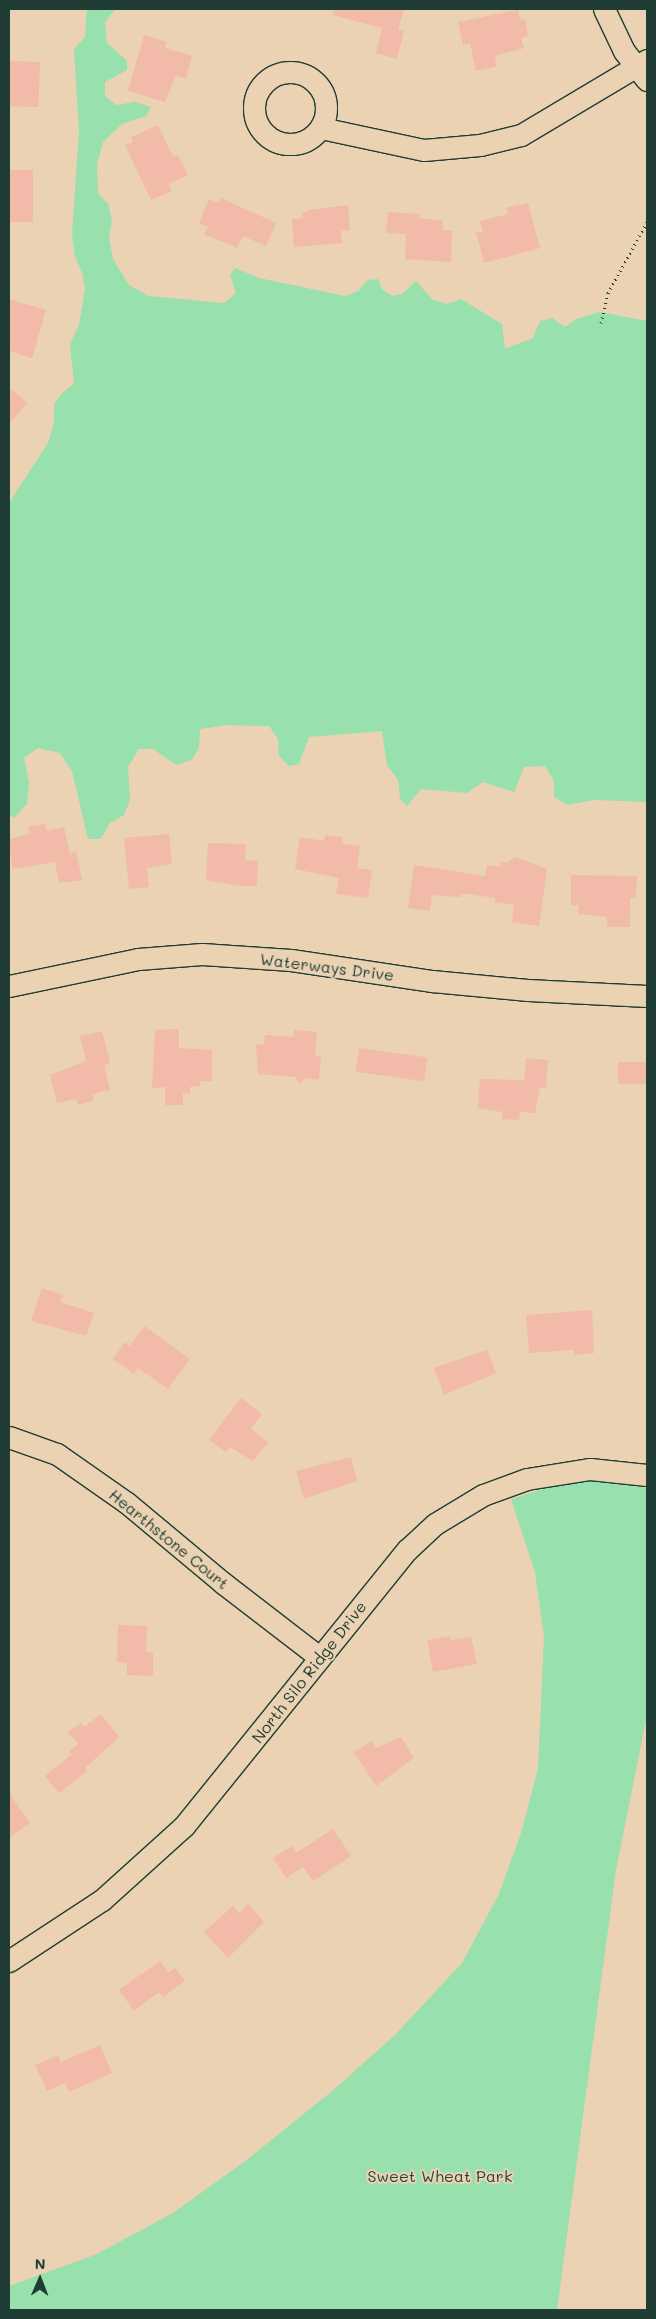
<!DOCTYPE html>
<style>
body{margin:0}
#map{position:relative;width:656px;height:2319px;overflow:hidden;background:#ead2b3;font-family:Mali,sans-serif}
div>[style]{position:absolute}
.green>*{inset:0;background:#98e0ae}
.building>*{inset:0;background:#f2baa8;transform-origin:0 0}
.path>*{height:3px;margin-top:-1.5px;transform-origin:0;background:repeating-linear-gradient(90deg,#1f3d34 0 1px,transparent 0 5px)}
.roads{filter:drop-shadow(1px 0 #1f3d34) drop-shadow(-1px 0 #1f3d34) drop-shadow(0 1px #1f3d34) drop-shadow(0 -1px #1f3d34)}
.minor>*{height:21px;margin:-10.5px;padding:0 10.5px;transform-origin:10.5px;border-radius:10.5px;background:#ead2b3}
.minor>.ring{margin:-10.5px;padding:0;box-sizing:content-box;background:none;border:21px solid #ead2b3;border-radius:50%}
span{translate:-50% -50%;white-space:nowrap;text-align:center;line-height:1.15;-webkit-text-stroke:4px #ead2b3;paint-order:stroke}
.street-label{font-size:16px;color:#1f3d34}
.park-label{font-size:16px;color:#25453a}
.frame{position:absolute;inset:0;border:10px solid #1f3d34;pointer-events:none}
.north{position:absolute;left:15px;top:2254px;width:50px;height:50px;-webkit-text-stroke:4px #ead2b3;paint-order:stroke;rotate:1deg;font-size:14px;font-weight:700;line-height:20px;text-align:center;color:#1f3d34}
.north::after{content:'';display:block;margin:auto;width:18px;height:22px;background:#1f3d34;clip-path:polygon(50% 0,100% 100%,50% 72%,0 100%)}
</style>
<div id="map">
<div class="green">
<div style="clip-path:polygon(87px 9px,115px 9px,105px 23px,107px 43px,127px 61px,127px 70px,105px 82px,105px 96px,116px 105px,135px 102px,151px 107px,146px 116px,122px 124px,103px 142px,97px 164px,98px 194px,108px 203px,112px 221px,109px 238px,113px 259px,129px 285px,148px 296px,224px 303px,236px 293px,230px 275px,235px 268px,259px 278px,345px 296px,358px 291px,368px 280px,378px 279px,382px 289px,392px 296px,402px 294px,416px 281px,433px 300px,448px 304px,461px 299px,502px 324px,505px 349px,533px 338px,540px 321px,552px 318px,565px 327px,576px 319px,600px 312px,647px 321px,647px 802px,595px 800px,567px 805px,554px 797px,554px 781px,545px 766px,524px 767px,514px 792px,483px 782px,467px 793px,421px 789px,407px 806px,400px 799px,398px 780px,387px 765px,382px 731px,309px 737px,299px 764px,289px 766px,279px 756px,278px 739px,269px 726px,227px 725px,200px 729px,199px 747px,192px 760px,176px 765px,153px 749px,139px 749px,128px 767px,130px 800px,124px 815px,110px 823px,101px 839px,88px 839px,72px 771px,60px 753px,38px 748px,24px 758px,29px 782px,27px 804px,14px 818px,9px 814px,9px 503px,48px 443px,54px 423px,54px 404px,62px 393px,74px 384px,70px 344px,79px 325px,85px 289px,82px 272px,75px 257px,72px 234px,79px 130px,74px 49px,85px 37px)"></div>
<div style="clip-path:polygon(595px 1481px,647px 1488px,647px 1715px,616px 1870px,557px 2310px,9px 2310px,9px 2286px,97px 2254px,173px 2213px,244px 2162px,331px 2092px,395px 2035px,462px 1963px,499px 1894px,522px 1830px,538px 1768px,544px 1637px,535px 1572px,511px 1499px,560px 1484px)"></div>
</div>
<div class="building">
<div style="clip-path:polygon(334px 9px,404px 9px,398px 29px,404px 30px,397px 59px,376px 53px,382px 28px,333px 15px)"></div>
<div style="clip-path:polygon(518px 10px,520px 20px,525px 19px,528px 36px,521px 38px,524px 48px,495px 56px,497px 66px,476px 71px,470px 43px,463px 45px,458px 22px)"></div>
<div style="clip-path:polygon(144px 35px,167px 42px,165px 48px,192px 56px,186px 79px,176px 75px,165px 102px,128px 91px)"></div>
<div style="left:9px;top:61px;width:31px;height:45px;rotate:2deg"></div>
<div style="clip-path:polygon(158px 125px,173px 157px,178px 155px,188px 175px,169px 184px,172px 191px,151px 200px,125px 145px,133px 142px,131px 137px)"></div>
<div style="left:9px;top:170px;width:24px;height:52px"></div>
<div style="clip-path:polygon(221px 198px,276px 223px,266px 246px,243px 236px,237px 248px,204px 234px,208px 227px,199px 223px,209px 199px,219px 203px)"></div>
<div style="clip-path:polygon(528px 203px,540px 248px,484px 263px,476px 232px,483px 232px,480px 221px,508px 214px,506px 208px)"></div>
<div style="clip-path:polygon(348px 205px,350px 230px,341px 231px,342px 243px,294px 247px,292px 219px,303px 218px,302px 213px,310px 210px)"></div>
<div style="clip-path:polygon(388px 212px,419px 214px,419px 218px,443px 221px,443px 230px,452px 231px,451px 262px,405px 259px,406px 234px,386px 233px)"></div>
<div style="clip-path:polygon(9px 299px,46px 310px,32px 358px,9px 351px)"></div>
<div style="clip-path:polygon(9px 387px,27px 403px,9px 424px)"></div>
<div style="clip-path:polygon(45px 824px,47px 831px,64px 827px,70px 854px,76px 852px,82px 880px,59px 883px,55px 862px,12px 869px,9px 839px,30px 834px,28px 827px)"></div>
<div style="clip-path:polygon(169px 834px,172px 864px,147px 868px,149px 887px,129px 889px,124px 838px)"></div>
<div style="clip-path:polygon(325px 835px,343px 837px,342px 844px,360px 846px,357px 868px,372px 870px,368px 898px,336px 894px,339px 878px,295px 869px,300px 837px,324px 841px)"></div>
<div style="clip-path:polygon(208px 843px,246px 844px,245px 860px,258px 861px,257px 886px,239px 886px,206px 880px)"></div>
<div style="clip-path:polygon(515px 857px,547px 869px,539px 926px,512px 922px,514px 905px,495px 902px,495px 898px,461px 893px,460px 897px,432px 895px,430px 911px,408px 908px,414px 865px,485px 876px,487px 865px,500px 867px,501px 862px,507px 863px)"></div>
<div style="clip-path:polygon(571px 875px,637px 876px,636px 898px,630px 898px,630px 927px,607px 927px,607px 917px,578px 914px,579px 905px,571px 905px)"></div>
<div style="clip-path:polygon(179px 1029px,179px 1048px,212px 1050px,212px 1081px,200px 1081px,200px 1086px,190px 1087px,190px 1094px,183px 1093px,183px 1105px,165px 1105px,165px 1087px,152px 1088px,155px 1030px)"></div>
<div style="clip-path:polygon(294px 1030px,317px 1032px,315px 1056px,321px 1056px,319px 1080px,306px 1078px,300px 1084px,295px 1077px,258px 1074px,256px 1044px,264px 1045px,265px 1035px,294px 1037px)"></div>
<div style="clip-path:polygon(102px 1031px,110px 1063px,104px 1065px,110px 1090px,92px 1094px,94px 1101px,78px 1105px,76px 1099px,57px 1103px,50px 1075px,86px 1061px,80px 1036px)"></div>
<div style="left:359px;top:1048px;width:69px;height:24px;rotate:8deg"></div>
<div style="clip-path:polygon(526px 1058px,548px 1060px,546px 1088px,540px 1087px,535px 1113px,520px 1112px,519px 1120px,502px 1119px,502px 1112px,478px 1108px,480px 1079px,524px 1080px)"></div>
<div style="left:618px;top:1062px;width:29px;height:22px"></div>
<div style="clip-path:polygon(42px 1288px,63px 1295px,60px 1302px,94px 1313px,86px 1336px,31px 1321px)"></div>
<div style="clip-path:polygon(592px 1310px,594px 1353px,574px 1355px,574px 1350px,529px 1353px,526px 1315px)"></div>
<div style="clip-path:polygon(144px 1326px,190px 1359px,168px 1389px,138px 1368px,134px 1374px,113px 1359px,125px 1342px,130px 1346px)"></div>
<div style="clip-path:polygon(487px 1350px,496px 1373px,444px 1395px,434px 1368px)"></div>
<div style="clip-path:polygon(241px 1398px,262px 1414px,251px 1429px,268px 1442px,253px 1461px,230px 1447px,226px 1452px,209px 1440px)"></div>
<div style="clip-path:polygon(351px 1457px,357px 1481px,304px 1499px,296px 1471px)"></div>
<div style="clip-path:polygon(118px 1625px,147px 1626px,146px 1652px,153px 1652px,153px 1676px,127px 1675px,127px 1663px,117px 1662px)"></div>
<div style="clip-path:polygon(450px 1636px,451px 1640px,471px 1637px,477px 1664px,433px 1672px,427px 1640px)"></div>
<div style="clip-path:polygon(101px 1714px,119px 1737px,85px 1768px,87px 1771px,59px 1793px,45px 1776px,72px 1754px,69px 1751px,78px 1744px,68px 1732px,81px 1723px,84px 1727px)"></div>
<div style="clip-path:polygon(401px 1737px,414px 1758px,376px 1786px,354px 1752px,372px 1741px,376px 1748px)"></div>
<div style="clip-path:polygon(9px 1793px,30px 1823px,9px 1838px)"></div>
<div style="clip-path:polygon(333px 1829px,351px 1856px,313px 1881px,303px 1867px,286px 1878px,273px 1858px,292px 1846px,296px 1853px)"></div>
<div style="clip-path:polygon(248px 1904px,264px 1922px,228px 1958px,204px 1932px,233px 1906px,239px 1913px)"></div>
<div style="clip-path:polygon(160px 1961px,168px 1973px,175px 1968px,185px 1981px,163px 1997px,159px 1992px,134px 2011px,119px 1990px)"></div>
<div style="clip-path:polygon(100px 2045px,112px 2073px,69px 2092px,65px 2083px,47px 2091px,35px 2065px,58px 2055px,61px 2062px)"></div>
</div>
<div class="path">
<div style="left:601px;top:323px;width:31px;rotate:-77deg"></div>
<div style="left:608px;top:293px;width:81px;rotate:-61.2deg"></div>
</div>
<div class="roads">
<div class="minor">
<div style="left:604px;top:9px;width:47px;rotate:64.5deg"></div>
<div style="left:624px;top:51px;width:37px;rotate:52deg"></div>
<div class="ring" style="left:254px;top:72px;width:51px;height:51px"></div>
<div style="left:321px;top:128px;width:105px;rotate:12.1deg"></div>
<div style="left:424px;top:150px;width:56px;rotate:-5.1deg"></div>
<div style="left:480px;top:145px;width:42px;rotate:-13.7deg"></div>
<div style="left:521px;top:135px;width:147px;rotate:-30.8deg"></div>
<div style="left:9px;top:986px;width:132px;rotate:-11.8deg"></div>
<div style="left:138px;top:959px;width:64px;rotate:-4.5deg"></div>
<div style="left:202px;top:954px;width:89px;rotate:3.9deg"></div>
<div style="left:291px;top:960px;width:143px;rotate:8.5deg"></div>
<div style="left:432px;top:981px;width:96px;rotate:5.4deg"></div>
<div style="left:528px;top:990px;width:119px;rotate:2.9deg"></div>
<div style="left:9px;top:1437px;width:51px;rotate:19.5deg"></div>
<div style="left:57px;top:1454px;width:85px;rotate:35deg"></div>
<div style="left:127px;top:1503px;width:125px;rotate:39.8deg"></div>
<div style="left:223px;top:1583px;width:121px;rotate:37.6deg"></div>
<div style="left:9px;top:1961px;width:111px;rotate:-33.3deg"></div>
<div style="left:102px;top:1900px;width:110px;rotate:-42.1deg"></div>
<div style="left:184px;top:1826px;width:355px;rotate:-51.1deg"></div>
<div style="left:407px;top:1550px;width:38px;rotate:-43deg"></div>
<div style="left:435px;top:1524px;width:56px;rotate:-31.1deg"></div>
<div style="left:483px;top:1495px;width:47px;rotate:-20deg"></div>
<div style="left:527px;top:1479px;width:64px;rotate:-9deg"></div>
<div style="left:590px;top:1469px;width:57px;rotate:6deg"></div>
</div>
</div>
<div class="street-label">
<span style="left:327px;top:967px;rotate:7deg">Waterways Drive</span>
<span style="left:169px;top:1539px;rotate:39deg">Hearthstone Court</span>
<span style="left:309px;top:1672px;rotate:-52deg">North Silo Ridge Drive</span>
</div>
<div class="park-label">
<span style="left:440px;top:2176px">Sweet Wheat Park</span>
</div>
<div class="frame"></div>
<div class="north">N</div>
</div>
